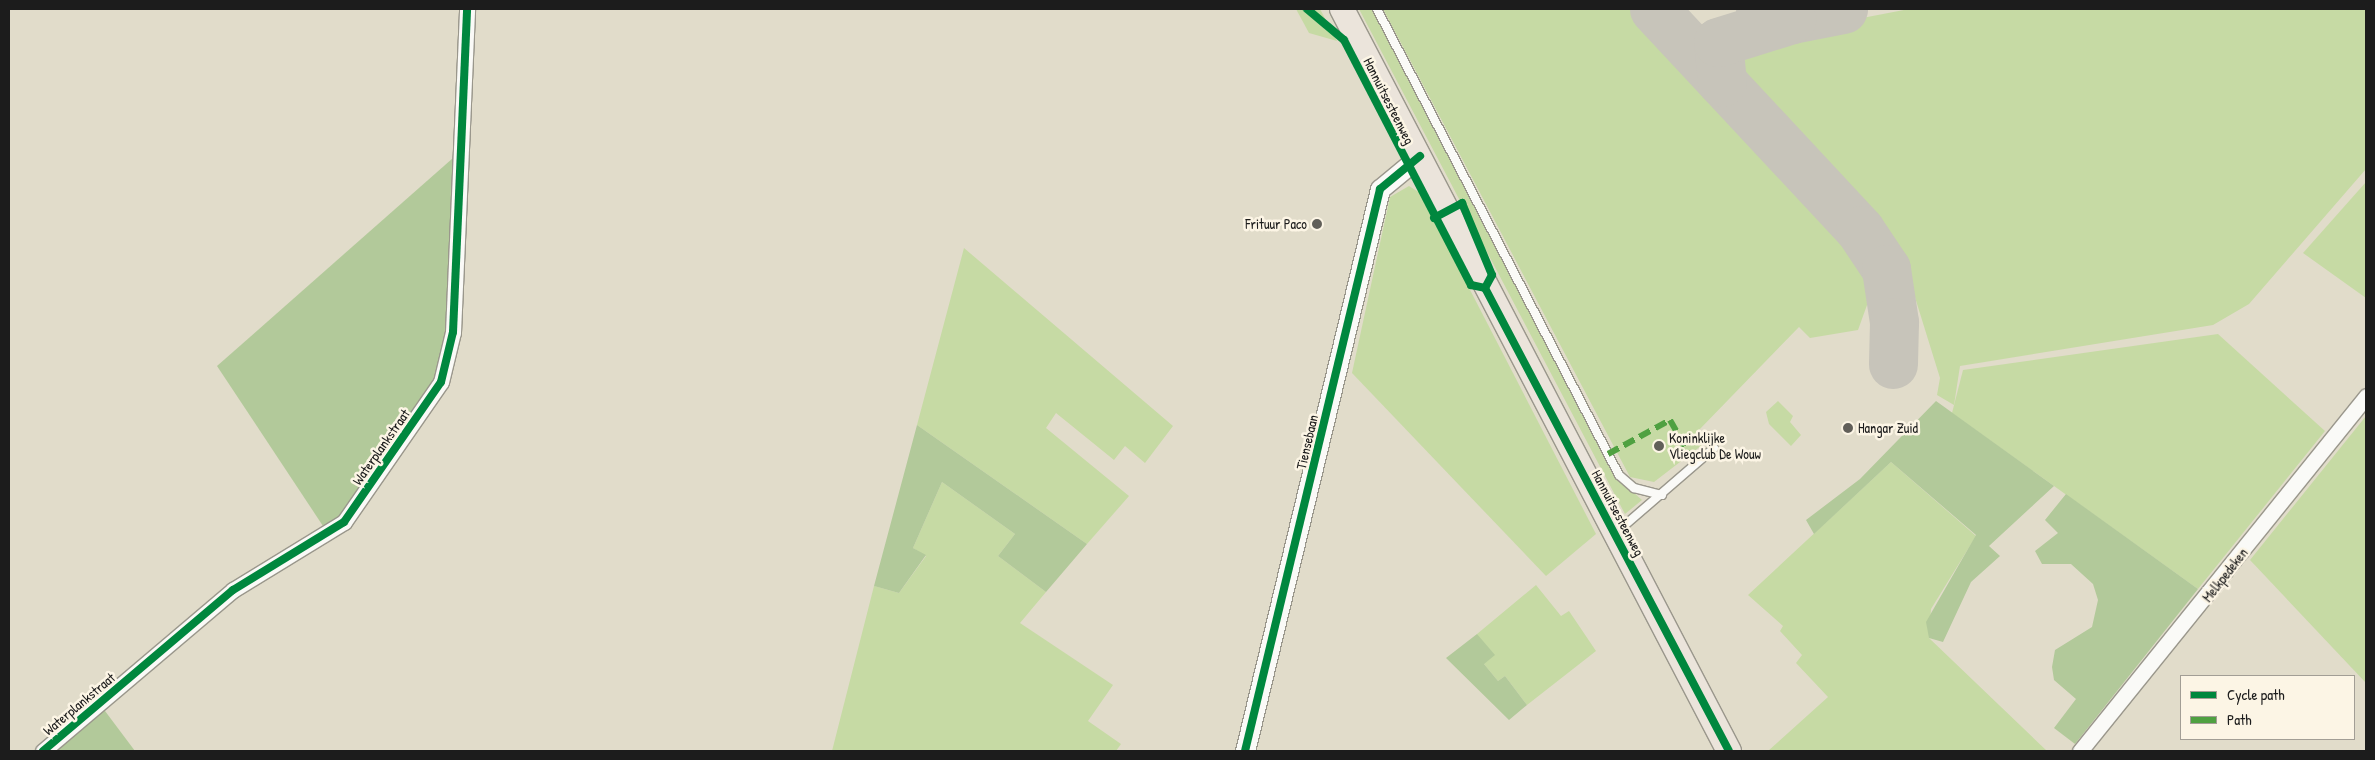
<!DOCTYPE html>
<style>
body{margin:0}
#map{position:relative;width:2375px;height:760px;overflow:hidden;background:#e1dcca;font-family:"Patrick Hand",sans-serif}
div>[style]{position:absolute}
.green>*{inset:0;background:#c6daa4}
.forest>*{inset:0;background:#b2c99a}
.taxiway>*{height:49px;margin:-24.5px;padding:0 24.5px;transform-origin:24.5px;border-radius:24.5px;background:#c7c4ba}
.roads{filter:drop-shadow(1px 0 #9a978c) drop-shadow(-1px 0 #9a978c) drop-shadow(0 1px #9a978c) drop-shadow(0 -1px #9a978c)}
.service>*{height:8px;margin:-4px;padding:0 4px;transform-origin:4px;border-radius:4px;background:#fafaf7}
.minor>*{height:15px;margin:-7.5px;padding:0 7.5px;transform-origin:7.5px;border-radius:7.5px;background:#fafaf7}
.tertiary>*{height:19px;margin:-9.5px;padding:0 9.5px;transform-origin:9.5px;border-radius:9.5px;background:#fafaf7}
.primary>*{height:24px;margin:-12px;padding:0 12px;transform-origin:12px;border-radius:12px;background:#ebe4db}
.quiet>*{height:6px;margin-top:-3px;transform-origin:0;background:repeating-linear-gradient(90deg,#4fa141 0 12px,transparent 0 18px)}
.cycleway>*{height:8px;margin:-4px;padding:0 4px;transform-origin:4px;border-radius:4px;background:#00873e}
.dots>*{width:14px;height:14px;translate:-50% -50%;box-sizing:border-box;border:2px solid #fcf5e5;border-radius:50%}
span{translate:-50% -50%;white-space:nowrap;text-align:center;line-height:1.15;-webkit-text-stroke:5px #fcf5e5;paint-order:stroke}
.street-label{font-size:14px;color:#1c1c1c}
.poi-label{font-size:14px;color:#1c1c1c}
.right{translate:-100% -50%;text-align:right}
.left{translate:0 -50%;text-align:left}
.frame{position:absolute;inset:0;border:10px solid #1c1c1c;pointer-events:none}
.legend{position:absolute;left:2180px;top:675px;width:175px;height:65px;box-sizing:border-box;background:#fcf5e5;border:1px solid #a29e95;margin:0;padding:6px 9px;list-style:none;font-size:15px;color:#1c1c1c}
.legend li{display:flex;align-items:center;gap:10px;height:25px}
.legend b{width:25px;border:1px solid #a29e95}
</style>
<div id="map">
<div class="green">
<div style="clip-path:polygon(1296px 9px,1320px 9px,1337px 41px,1309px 33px)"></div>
<div style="clip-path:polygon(1359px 9px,1372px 9px,1613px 474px,1642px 500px,1625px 514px)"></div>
<div style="clip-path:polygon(1383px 9px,1634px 9px,1848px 234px,1862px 258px,1871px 294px,1858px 330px,1810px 338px,1799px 327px,1698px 431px,1706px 442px,1654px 482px,1630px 477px)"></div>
<div style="clip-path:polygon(1909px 9px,2366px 9px,2366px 169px,2249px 304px,2213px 325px,1960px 366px,1954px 405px,1937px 395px,1940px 378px,1909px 278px,1884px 242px,1736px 83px,1738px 57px,1758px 38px)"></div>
<div style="clip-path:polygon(2366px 182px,2366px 298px,2303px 253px)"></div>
<div style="clip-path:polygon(1409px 186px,1420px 193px,1596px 534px,1546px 576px,1352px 373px,1390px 197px)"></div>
<div style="clip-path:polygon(964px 248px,1173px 426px,1145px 463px,1125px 446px,1114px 460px,1056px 413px,1046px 428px,1129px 496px,1087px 544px,917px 425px)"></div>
<div style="clip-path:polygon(2218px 334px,2325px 431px,2198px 589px,1952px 413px,1963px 370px)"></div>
<div style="clip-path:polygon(1778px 401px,1793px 416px,1790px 422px,1801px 435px,1791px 446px,1769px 424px,1766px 412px)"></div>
<div style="clip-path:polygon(2366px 416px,2366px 683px,2250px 560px)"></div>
<div style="clip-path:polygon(1891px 462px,1976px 536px,1931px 609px,1929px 638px,2047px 751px,1768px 751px,1828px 697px,1796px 663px,1802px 655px,1780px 631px,1783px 626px,1748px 595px)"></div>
<div style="clip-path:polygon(942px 482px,1015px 534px,998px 556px,1046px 592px,1020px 623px,1113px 685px,1088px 721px,1121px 744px,1116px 751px,832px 751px,874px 586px,899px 593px,926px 556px,913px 548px)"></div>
<div style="clip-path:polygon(1536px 585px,1561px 616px,1569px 611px,1596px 651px,1527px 705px,1505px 676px,1498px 681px,1484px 664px,1477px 634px)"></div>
</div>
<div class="forest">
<div style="clip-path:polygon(453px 158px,445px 348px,437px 379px,336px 522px,325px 529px,217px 366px)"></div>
<div style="clip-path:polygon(1936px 401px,2054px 486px,1989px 546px,2000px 556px,1971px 582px,1943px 642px,1929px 638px,1926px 622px,1976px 535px,1891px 462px,1814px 534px,1806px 520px,1860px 479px)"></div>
<div style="clip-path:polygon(917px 425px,1087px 544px,1046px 592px,998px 556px,1015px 534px,942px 482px,913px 548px,926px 555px,899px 593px,874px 586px)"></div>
<div style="clip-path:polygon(2066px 494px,2198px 589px,2075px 744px,2054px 728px,2076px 699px,2054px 680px,2052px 667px,2055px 650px,2092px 627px,2098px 600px,2093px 584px,2071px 564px,2042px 564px,2035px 551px,2058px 533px,2045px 520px)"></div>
<div style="clip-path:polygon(1477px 634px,1495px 655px,1484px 664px,1498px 681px,1505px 676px,1527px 705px,1509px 720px,1446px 658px)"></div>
<div style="clip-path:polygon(102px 707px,135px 751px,51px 751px)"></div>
</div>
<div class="taxiway">
<div style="left:1654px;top:9px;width:302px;rotate:47deg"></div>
<div style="left:1860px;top:230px;width:47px;rotate:56.3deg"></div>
<div style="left:1886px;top:269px;width:54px;rotate:81.4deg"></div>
<div style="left:1894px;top:322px;width:42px;rotate:91.4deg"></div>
<div style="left:1760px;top:12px;width:33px;rotate:12deg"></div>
<div style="left:1792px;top:19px;width:52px;rotate:-11.1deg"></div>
<div style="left:1722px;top:82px;width:40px;rotate:-95.7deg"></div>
<div style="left:1718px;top:42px;width:77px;rotate:-17.3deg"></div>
</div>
<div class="roads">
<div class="service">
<div style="left:1377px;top:9px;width:525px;rotate:62.56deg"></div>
<div style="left:1619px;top:475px;width:20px;rotate:41deg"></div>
<div style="left:1634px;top:488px;width:29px;rotate:14deg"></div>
<div style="left:1618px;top:531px;width:127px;rotate:-40.8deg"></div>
</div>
<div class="minor">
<div style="left:43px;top:751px;width:249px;rotate:-40.3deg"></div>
<div style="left:233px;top:590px;width:130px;rotate:-31.5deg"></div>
<div style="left:344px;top:522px;width:170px;rotate:-55.3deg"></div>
<div style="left:441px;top:382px;width:51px;rotate:-76.5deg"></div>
<div style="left:453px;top:332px;width:323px;rotate:-87.5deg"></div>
<div style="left:2080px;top:751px;width:456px;rotate:-51.1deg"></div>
</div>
<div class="tertiary">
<div style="left:1245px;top:751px;width:578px;rotate:-76.49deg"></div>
<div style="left:1380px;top:189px;width:52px;rotate:-39.5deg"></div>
</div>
<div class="primary">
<div style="left:1342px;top:9px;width:837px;rotate:62.46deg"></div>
</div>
</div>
<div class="quiet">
<div style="left:1608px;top:454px;width:71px;rotate:-28.7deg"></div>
<div style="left:1670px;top:420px;width:51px;rotate:60.4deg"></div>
</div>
<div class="cycleway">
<div style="left:1307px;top:9px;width:48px;rotate:40deg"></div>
<div style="left:1344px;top:40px;width:276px;rotate:62.6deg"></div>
<div style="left:1471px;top:285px;width:14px;rotate:12deg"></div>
<div style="left:1434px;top:218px;width:32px;rotate:-28deg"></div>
<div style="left:1462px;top:203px;width:78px;rotate:67.4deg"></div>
<div style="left:1492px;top:275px;width:15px;rotate:118deg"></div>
<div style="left:1485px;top:288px;width:523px;rotate:62.21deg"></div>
<div style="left:43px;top:751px;width:249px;rotate:-40.3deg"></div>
<div style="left:233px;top:590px;width:130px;rotate:-31.5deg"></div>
<div style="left:344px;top:522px;width:170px;rotate:-55.3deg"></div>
<div style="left:441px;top:382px;width:51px;rotate:-76.5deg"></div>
<div style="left:453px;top:332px;width:323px;rotate:-87.5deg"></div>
<div style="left:1245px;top:751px;width:578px;rotate:-76.49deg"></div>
<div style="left:1380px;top:189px;width:52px;rotate:-39.5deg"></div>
</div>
<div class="dots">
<div style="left:1317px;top:224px;background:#615f59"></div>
<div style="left:1848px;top:428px;background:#615f59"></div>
<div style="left:1659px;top:446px;background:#615f59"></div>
</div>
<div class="street-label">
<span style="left:1389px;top:101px;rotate:63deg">Hannuitsesteenweg</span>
<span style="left:1307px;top:442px;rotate:-77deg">Tiensebaan</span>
<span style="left:381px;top:447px;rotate:-55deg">Waterplankstraat</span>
<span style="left:1618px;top:513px;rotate:62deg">Hannuitsesteenweg</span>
<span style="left:2225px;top:575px;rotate:-52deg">Melkpedeken</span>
<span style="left:79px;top:704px;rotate:-40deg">Waterplankstraat</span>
</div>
<div class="poi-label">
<span class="right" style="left:1307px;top:224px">Frituur Paco</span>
<span class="left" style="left:1858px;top:428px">Hangar Zuid</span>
<span class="left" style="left:1669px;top:446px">Koninklijke<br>Vliegclub De Wouw</span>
</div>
<div class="frame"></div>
<ul class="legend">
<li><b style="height:6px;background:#00873e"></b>Cycle path</li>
<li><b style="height:6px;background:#4fa141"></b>Path</li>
</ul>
</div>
